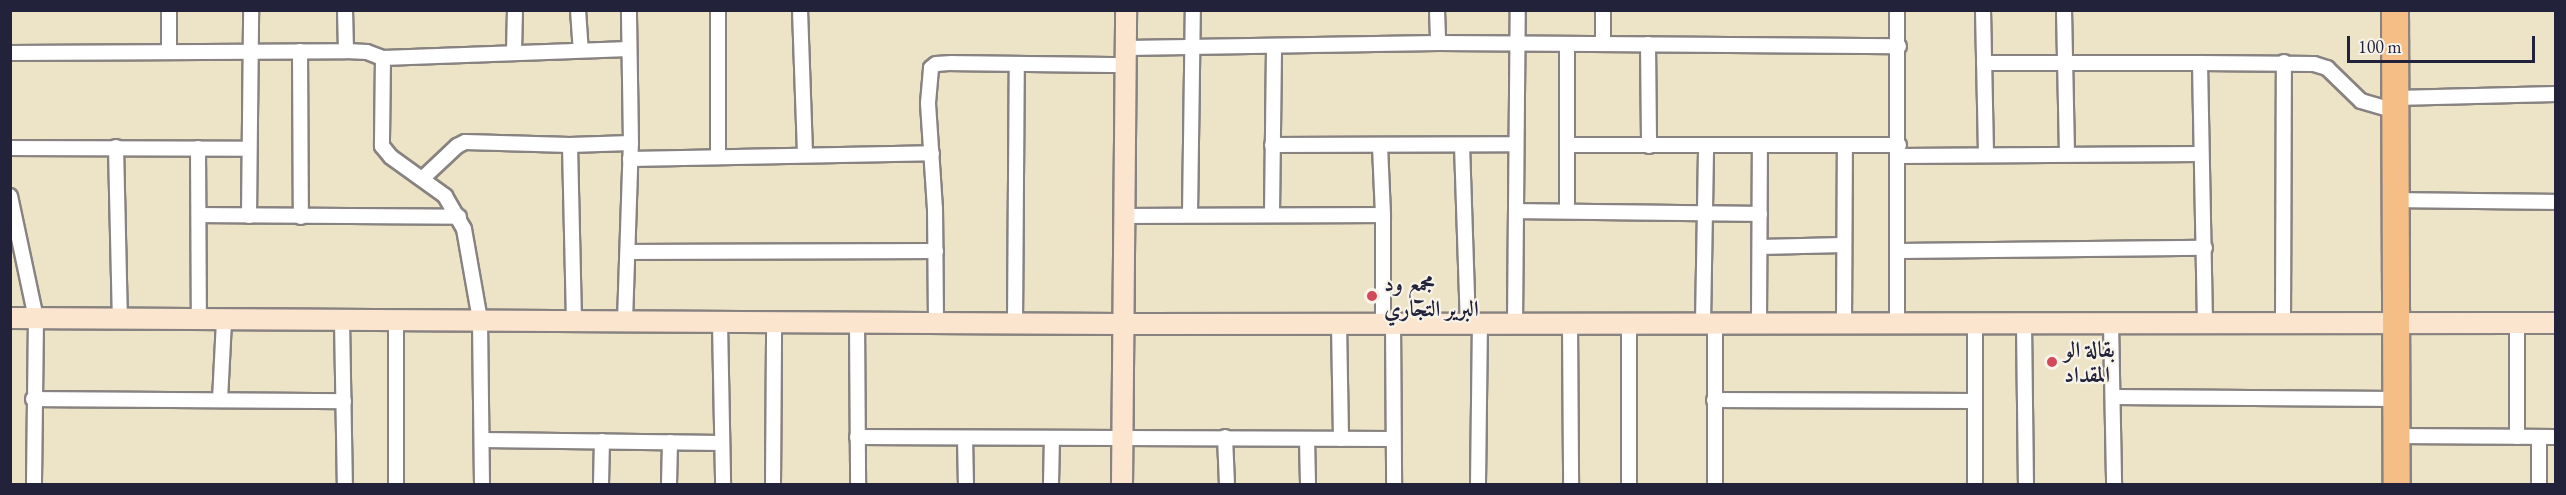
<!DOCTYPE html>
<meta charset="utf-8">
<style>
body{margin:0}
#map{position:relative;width:2566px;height:495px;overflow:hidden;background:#ede4c7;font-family:"EB Garamond",Amiri,serif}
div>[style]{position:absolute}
.roads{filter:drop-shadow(2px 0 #888381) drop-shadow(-2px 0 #888381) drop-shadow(0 2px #888381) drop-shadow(0 -2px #888381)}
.street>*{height:14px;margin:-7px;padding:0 7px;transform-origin:7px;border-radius:7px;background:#fff}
.secondary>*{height:20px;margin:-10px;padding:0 10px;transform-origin:10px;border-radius:10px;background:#fbe5cf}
.highway>*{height:26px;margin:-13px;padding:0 13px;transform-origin:13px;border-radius:13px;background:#f5be86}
.dots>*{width:16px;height:16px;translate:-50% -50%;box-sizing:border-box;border:3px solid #f7f3e8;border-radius:50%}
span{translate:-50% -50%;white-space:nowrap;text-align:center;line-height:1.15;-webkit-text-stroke:4.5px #f7f3e8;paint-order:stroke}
.poi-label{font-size:22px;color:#22223b;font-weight:700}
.left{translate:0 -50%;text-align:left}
.frame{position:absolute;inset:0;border:12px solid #22223b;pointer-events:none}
.scale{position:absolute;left:2347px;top:36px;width:188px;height:27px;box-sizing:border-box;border:3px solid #22223b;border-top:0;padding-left:8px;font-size:18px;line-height:21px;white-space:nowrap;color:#22223b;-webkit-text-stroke:4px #f7f3e8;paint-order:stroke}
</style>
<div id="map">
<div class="roads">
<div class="street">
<div style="left:169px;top:10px;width:40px;rotate:90deg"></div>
<div style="left:345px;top:10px;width:41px;rotate:88.6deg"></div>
<div style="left:578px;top:10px;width:39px;rotate:86deg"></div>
<div style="left:800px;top:10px;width:145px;rotate:88deg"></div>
<div style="left:1437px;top:10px;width:33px;rotate:88deg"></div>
<div style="left:1983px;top:10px;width:145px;rotate:88.8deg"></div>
<div style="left:2064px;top:10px;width:144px;rotate:88.8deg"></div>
<div style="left:1567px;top:44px;width:166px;rotate:90deg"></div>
<div style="left:1603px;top:44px;width:34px;rotate:-90deg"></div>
<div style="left:1648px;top:44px;width:102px;rotate:89.4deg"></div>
<div style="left:1126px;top:48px;width:312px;rotate:-0.9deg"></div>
<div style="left:1438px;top:43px;width:461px;rotate:0.4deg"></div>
<div style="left:300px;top:51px;width:166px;rotate:89.7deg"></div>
<div style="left:514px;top:51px;width:41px;rotate:-88.6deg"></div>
<div style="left:10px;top:53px;width:336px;rotate:-0.3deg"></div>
<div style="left:346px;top:51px;width:21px;rotate:3deg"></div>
<div style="left:367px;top:52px;width:17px;rotate:21deg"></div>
<div style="left:383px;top:58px;width:88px;rotate:90.7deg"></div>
<div style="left:382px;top:146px;width:14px;rotate:51deg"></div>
<div style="left:391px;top:157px;width:67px;rotate:35.8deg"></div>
<div style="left:445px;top:196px;width:38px;rotate:60deg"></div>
<div style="left:464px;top:229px;width:92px;rotate:80deg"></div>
<div style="left:480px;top:320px;width:164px;rotate:89.3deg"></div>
<div style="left:383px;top:58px;width:246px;rotate:-2.1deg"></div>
<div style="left:1984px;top:63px;width:216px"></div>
<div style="left:2200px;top:63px;width:260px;rotate:88.9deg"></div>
<div style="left:2200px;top:63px;width:114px;rotate:0.5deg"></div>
<div style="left:2314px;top:64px;width:14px;rotate:17deg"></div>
<div style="left:2327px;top:68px;width:47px;rotate:44.1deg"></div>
<div style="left:2361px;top:101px;width:35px;rotate:16deg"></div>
<div style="left:2395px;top:98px;width:161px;rotate:-1.4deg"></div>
<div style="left:570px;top:145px;width:177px;rotate:88.7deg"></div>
<div style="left:1272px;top:145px;width:244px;rotate:-0.2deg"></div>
<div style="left:1462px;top:145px;width:178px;rotate:88.1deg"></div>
<div style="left:1568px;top:145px;width:331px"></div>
<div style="left:1380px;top:146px;width:69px;rotate:87.5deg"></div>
<div style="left:116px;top:147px;width:173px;rotate:88.7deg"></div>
<div style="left:10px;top:148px;width:239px;rotate:0.2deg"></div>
<div style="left:198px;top:148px;width:173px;rotate:89.7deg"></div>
<div style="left:1899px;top:156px;width:302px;rotate:-0.4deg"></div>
<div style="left:718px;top:157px;width:147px;rotate:-90deg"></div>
<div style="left:630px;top:159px;width:302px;rotate:-1.1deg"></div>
<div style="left:422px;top:179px;width:48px;rotate:-43.3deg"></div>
<div style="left:457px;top:146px;width:9px;rotate:-27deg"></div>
<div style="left:465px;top:142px;width:105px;rotate:1.6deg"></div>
<div style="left:570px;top:145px;width:61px;rotate:-1.9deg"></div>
<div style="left:10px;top:196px;width:125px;rotate:78deg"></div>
<div style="left:36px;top:318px;width:166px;rotate:90.7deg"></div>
<div style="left:2395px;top:200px;width:161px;rotate:0.7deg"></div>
<div style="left:1516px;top:211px;width:244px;rotate:0.7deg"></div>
<div style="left:1272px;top:213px;width:167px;rotate:-89.3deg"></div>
<div style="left:1190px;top:214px;width:204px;rotate:-89.2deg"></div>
<div style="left:199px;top:215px;width:260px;rotate:0.4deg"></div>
<div style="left:249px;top:216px;width:206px;rotate:-89.4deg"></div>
<div style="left:1126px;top:216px;width:257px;rotate:-0.2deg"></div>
<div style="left:1383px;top:215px;width:107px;rotate:90deg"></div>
<div style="left:1760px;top:247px;width:84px;rotate:-1.4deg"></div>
<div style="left:1898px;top:251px;width:307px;rotate:-0.6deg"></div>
<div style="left:628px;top:252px;width:308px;rotate:-0.2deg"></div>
<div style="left:342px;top:320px;width:164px;rotate:89deg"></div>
<div style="left:396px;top:320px;width:164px;rotate:90deg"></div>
<div style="left:625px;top:321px;width:178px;rotate:-88.1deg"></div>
<div style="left:631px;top:143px;width:133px;rotate:-90.9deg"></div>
<div style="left:720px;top:322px;width:162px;rotate:88.9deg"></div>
<div style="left:857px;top:322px;width:162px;rotate:89.6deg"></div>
<div style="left:936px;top:322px;width:113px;rotate:-90.5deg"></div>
<div style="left:935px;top:209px;width:106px;rotate:-93.8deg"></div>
<div style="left:928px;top:103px;width:35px;rotate:-85deg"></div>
<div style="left:931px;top:68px;width:6px;rotate:-39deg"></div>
<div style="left:936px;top:64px;width:16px;rotate:-4deg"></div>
<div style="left:952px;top:63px;width:173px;rotate:0.7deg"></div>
<div style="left:1015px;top:322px;width:257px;rotate:-89.6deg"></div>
<div style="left:1393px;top:322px;width:162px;rotate:89.6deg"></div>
<div style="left:1759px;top:322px;width:177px;rotate:-89.7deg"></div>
<div style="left:1844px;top:322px;width:177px;rotate:-89.7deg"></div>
<div style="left:2283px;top:322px;width:260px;rotate:-89.8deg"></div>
<div style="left:2517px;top:322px;width:115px;rotate:90deg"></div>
<div style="left:1339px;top:323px;width:116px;rotate:89deg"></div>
<div style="left:1703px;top:323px;width:178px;rotate:-89deg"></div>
<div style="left:1715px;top:323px;width:161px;rotate:90deg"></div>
<div style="left:1897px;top:323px;width:313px;rotate:-90deg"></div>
<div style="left:1975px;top:323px;width:161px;rotate:90deg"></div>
<div style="left:2024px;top:323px;width:161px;rotate:89.3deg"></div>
<div style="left:2111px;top:323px;width:161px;rotate:88.9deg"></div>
<div style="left:1515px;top:324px;width:314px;rotate:-89.5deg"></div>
<div style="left:1570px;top:324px;width:160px;rotate:89.6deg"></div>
<div style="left:2113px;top:397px;width:283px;rotate:0.4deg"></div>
<div style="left:33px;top:399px;width:311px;rotate:0.4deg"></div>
<div style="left:220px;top:400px;width:79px;rotate:-87.1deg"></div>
<div style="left:1714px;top:400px;width:260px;rotate:0.2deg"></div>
<div style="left:2396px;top:436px;width:160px;rotate:0.4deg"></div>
<div style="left:857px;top:437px;width:536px;rotate:0.21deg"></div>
<div style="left:1225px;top:437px;width:47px;rotate:87.6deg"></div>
<div style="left:965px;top:438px;width:46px;rotate:88.8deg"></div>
<div style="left:1307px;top:439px;width:45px;rotate:88.7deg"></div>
<div style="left:482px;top:440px;width:240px;rotate:0.7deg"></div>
<div style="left:601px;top:484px;width:43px;rotate:-88.7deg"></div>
<div style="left:669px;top:484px;width:42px;rotate:-88.6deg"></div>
<div style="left:773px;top:484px;width:162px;rotate:-89.6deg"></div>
<div style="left:1051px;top:484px;width:46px;rotate:-88.8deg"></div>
<div style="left:1478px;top:484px;width:160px;rotate:-89.3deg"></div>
<div style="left:1629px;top:484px;width:161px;rotate:-90deg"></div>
<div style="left:2539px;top:484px;width:47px;rotate:-90deg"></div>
</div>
<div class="secondary">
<div style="left:10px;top:318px;width:1112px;rotate:0.31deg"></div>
<div style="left:1122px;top:324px;width:1434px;rotate:-0.04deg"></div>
<div style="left:1122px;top:484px;width:474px;rotate:-89.5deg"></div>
</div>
<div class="highway">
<div style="left:2395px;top:10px;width:474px;rotate:89.8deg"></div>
</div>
</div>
<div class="dots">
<div style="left:1372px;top:296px;background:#d1495b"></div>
<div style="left:2052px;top:362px;background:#d1495b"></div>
</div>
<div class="poi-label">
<span class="left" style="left:1384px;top:296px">مجمع ود<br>البرير التجاري</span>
<span class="left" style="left:2064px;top:362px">بقالة الو<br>المقداد</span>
</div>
<div class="frame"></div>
<div class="scale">100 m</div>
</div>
